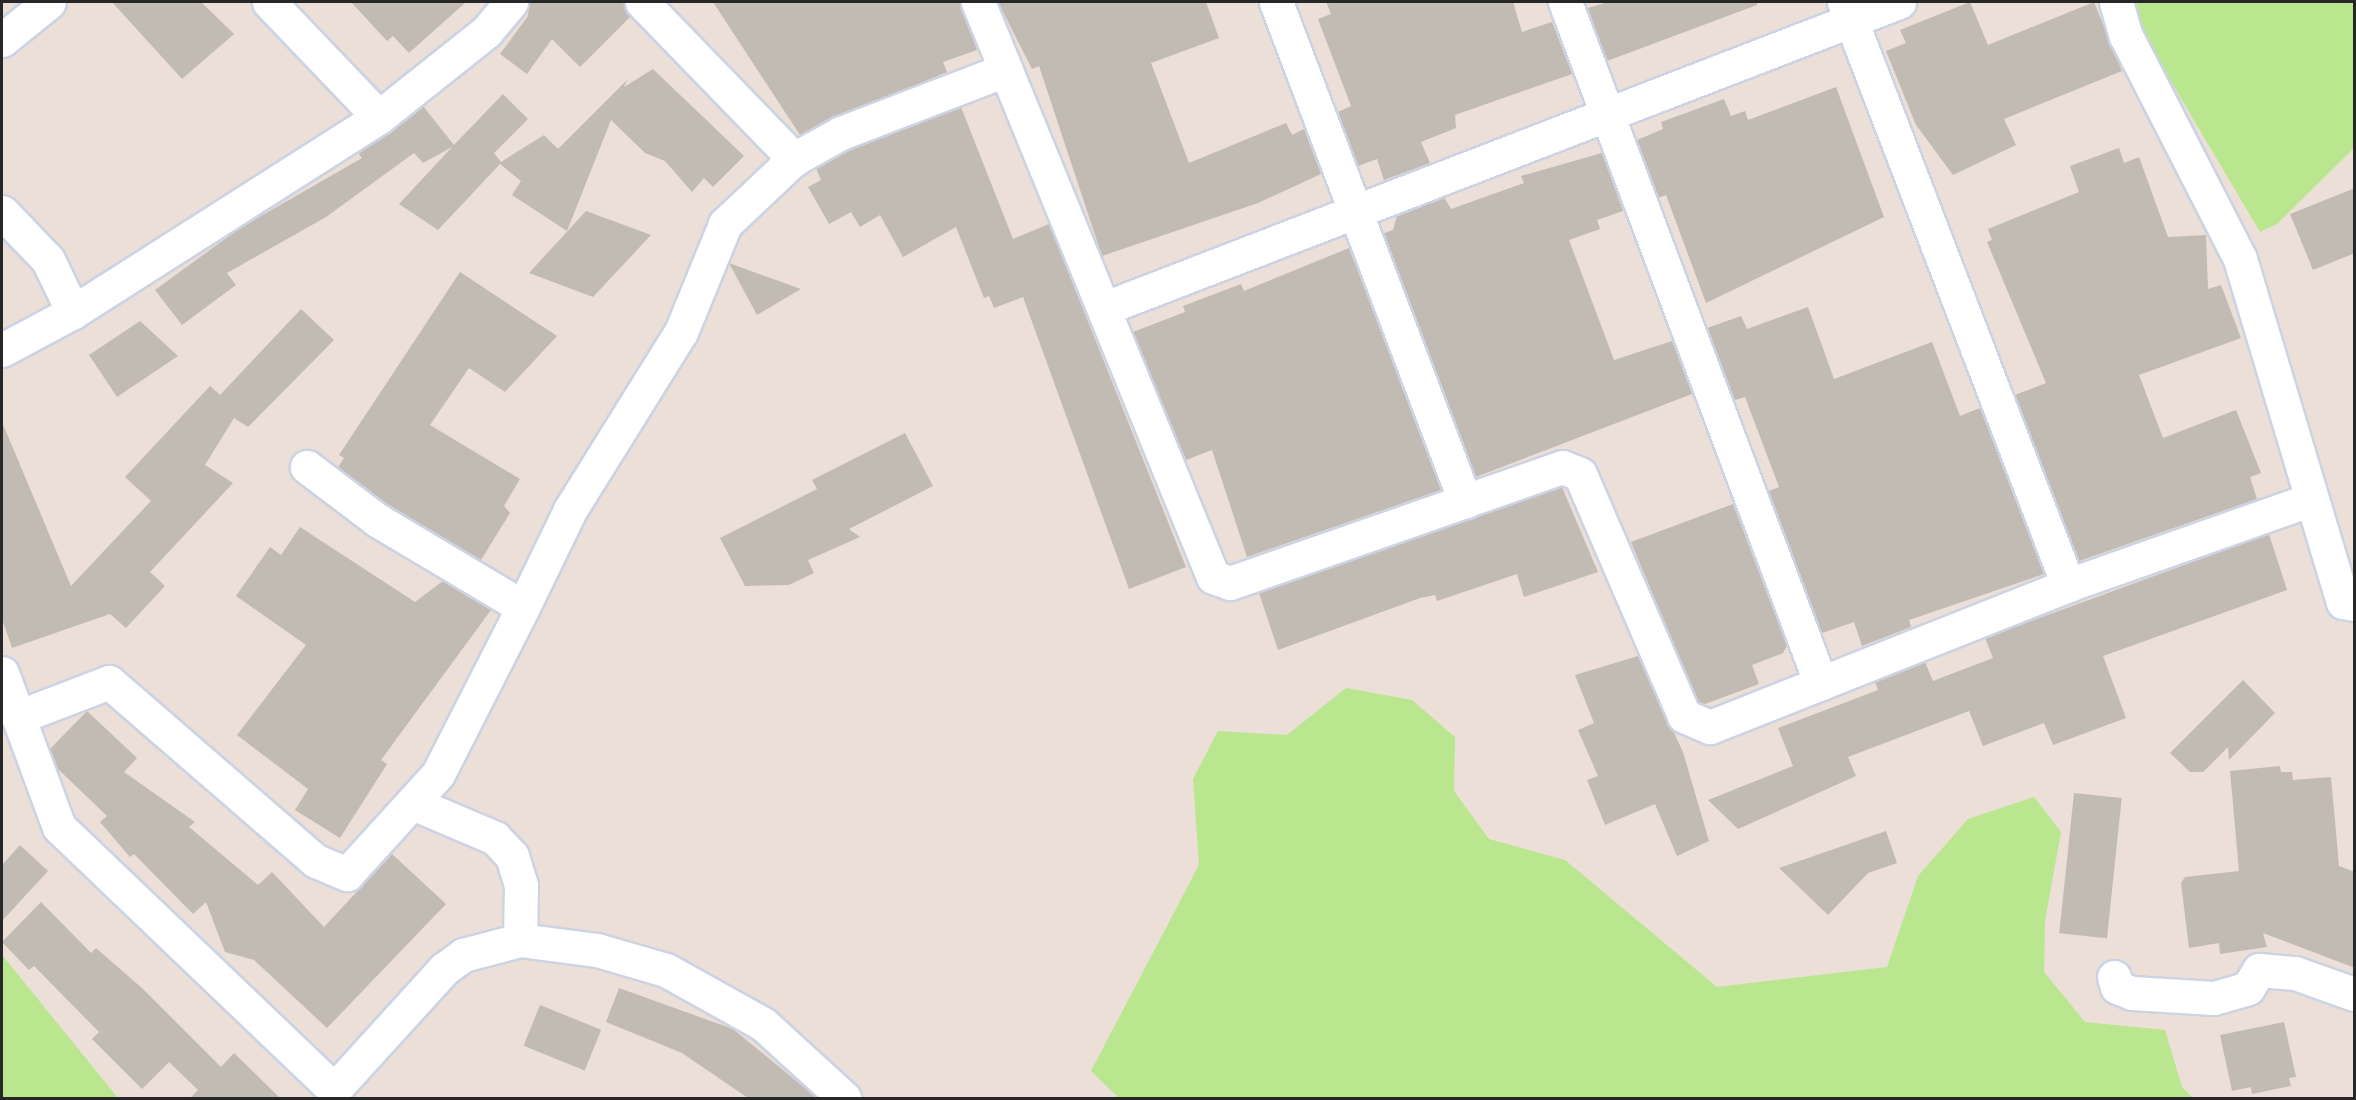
<!DOCTYPE html>
<style>
body{margin:0}
#map{position:relative;width:2356px;height:1100px;overflow:hidden;background:#ebdfd7;font-family:Mulish,sans-serif}
div>[style]{position:absolute}
.green>*{inset:0;background:#b9e68f}
.building>*{inset:0;background:#c2bbb3;transform-origin:0 0}
.roads{filter:drop-shadow(2px 0 #ccd3e2) drop-shadow(-2px 0 #ccd3e2) drop-shadow(0 2px #ccd3e2) drop-shadow(0 -2px #ccd3e2)}
.minor>*{height:33px;margin:-16.5px;padding:0 16.5px;transform-origin:16.5px;border-radius:16.5px;background:#fff}
span{translate:-50% -50%;white-space:nowrap;text-align:center;line-height:1.15;-webkit-text-stroke:6px #fff;paint-order:stroke}
.frame{position:absolute;inset:0;border:3px solid #272727;pointer-events:none}
</style>
<div id="map">
<div class="green">
<div style="clip-path:polygon(2136px 2px,2354px 2px,2354px 148px,2277px 224px,2260px 232px,2146px 39px)"></div>
<div style="clip-path:polygon(1346px 688px,1412px 700px,1455px 737px,1454px 791px,1489px 839px,1565px 860px,1717px 987px,1887px 967px,1918px 876px,1968px 819px,2034px 797px,2061px 832px,2045px 921px,2044px 972px,2085px 1022px,2165px 1030px,2182px 1087px,2193px 1098px,1119px 1098px,1091px 1071px,1199px 865px,1193px 779px,1218px 731px,1287px 735px)"></div>
<div style="clip-path:polygon(2px 955px,118px 1098px,2px 1098px)"></div>
</div>
<div class="building">
<div style="clip-path:polygon(112px 2px,201px 2px,234px 34px,182px 79px)"></div>
<div style="clip-path:polygon(351px 2px,466px 2px,409px 53px,393px 36px,387px 41px)"></div>
<div style="clip-path:polygon(529px 2px,624px 2px,630px 17px,580px 67px,552px 39px,527px 74px,500px 54px,528px 16px)"></div>
<div style="clip-path:polygon(713px 2px,960px 2px,977px 50px,943px 62px,947px 72px,800px 135px)"></div>
<div style="clip-path:polygon(998px 2px,1206px 2px,1219px 38px,1151px 63px,1189px 163px,1286px 123px,1292px 135px,1304px 129px,1321px 174px,1258px 203px,1102px 256px,1039px 66px,1032px 69px)"></div>
<div style="clip-path:polygon(1326px 2px,1513px 2px,1522px 32px,1552px 22px,1572px 74px,1455px 115px,1456px 128px,1421px 142px,1430px 163px,1384px 180px,1377px 159px,1358px 166px,1338px 112px,1351px 106px,1318px 19px,1331px 14px)"></div>
<div style="clip-path:polygon(1608px 2px,1757px 2px,1757px 5px,1607px 61px,1588px 8px)"></div>
<div style="clip-path:polygon(1970px 2px,1988px 45px,2094px 2px,2122px 71px,2004px 119px,2016px 145px,1953px 175px,1916px 125px,1886px 51px,1906px 43px,1900px 30px)"></div>
<div style="clip-path:polygon(653px 69px,744px 156px,713px 187px,704px 178px,692px 192px,665px 161px,645px 153px,611px 120px,567px 231px,512px 195px,521px 181px,500px 164px,438px 230px,399px 204px,452px 147px,423px 163px,414px 153px,326px 217px,227px 273px,236px 285px,182px 325px,155px 290px,240px 228px,362px 158px,358px 153px,423px 106px,454px 145px,503px 94px,528px 119px,494px 153px,501px 162px,544px 135px,558px 149px,627px 80px,624px 87px)"></div>
<div style="clip-path:polygon(1836px 87px,1884px 217px,1706px 303px,1666px 195px,1658px 198px,1637px 140px,1663px 129px,1661px 122px,1724px 99px,1731px 116px,1745px 111px,1748px 120px)"></div>
<div style="clip-path:polygon(961px 107px,1013px 239px,1049px 224px,1186px 567px,1129px 589px,1023px 297px,994px 308px,989px 296px,984px 298px,956px 227px,903px 257px,880px 215px,860px 227px,851px 212px,829px 224px,808px 187px,821px 180px,816px 168px,849px 150px)"></div>
<div style="clip-path:polygon(2119px 148px,2124px 163px,2139px 157px,2168px 237px,2206px 235px,2208px 289px,2221px 285px,2241px 338px,2139px 375px,2163px 438px,2236px 410px,2261px 473px,2250px 477px,2257px 499px,2079px 561px,2015px 395px,2046px 383px,1987px 242px,1992px 240px,1988px 229px,2079px 192px,2070px 166px)"></div>
<div style="clip-path:polygon(1602px 153px,1623px 211px,1597px 220px,1600px 229px,1569px 240px,1614px 360px,1672px 341px,1692px 394px,1476px 477px,1384px 233px,1393px 230px,1397px 216px,1444px 197px,1451px 209px,1524px 183px,1521px 176px)"></div>
<div style="clip-path:polygon(2355px 188px,2355px 253px,2313px 270px,2290px 214px)"></div>
<div style="clip-path:polygon(586px 211px,651px 235px,593px 297px,529px 273px)"></div>
<div style="clip-path:polygon(1349px 248px,1441px 490px,1247px 557px,1212px 450px,1186px 460px,1133px 332px,1185px 312px,1183px 306px,1241px 284px,1244px 291px)"></div>
<div style="clip-path:polygon(729px 263px,801px 289px,757px 315px)"></div>
<div style="clip-path:polygon(460px 272px,557px 336px,505px 392px,469px 368px,430px 425px,520px 479px,504px 506px,510px 513px,481px 560px,387px 504px,338px 467px,344px 458px,339px 455px)"></div>
<div style="clip-path:polygon(1808px 307px,1834px 379px,1932px 342px,1960px 416px,1980px 408px,2044px 574px,1909px 620px,1911px 627px,1862px 646px,1854px 622px,1822px 633px,1769px 491px,1779px 487px,1745px 397px,1735px 400px,1707px 328px,1741px 316px,1747px 329px)"></div>
<div style="clip-path:polygon(301px 309px,334px 340px,248px 427px,234px 418px,205px 465px,233px 483px,150px 572px,165px 586px,126px 628px,110px 614px,12px 648px,2px 619px,2px 422px,71px 586px,151px 501px,125px 477px,210px 386px,220px 395px)"></div>
<div style="clip-path:polygon(140px 321px,178px 356px,117px 397px,89px 355px)"></div>
<div style="clip-path:polygon(905px 433px,933px 486px,849px 529px,860px 537px,808px 560px,814px 573px,789px 585px,745px 586px,720px 538px,817px 489px,812px 480px)"></div>
<div style="clip-path:polygon(1562px 487px,1598px 572px,1524px 597px,1517px 574px,1437px 601px,1435px 595px,1420px 598px,1278px 650px,1259px 593px)"></div>
<div style="clip-path:polygon(1733px 504px,1787px 646px,1783px 653px,1752px 665px,1759px 684px,1705px 704px,1698px 702px,1631px 542px)"></div>
<div style="clip-path:polygon(300px 527px,415px 602px,443px 581px,491px 610px,381px 760px,387px 764px,340px 838px,295px 810px,308px 789px,237px 735px,306px 645px,236px 596px,270px 547px,281px 555px)"></div>
<div style="clip-path:polygon(2269px 534px,2287px 590px,2103px 656px,2126px 718px,2053px 745px,2044px 723px,1983px 746px,1969px 711px,1848px 757px,1856px 776px,1738px 829px,1708px 800px,1793px 766px,1778px 728px,1878px 690px,1875px 682px,1925px 662px,1933px 681px,1993px 658px,1985px 638px)"></div>
<div style="clip-path:polygon(1638px 656px,1683px 752px,1709px 841px,1677px 856px,1655px 804px,1605px 825px,1587px 780px,1598px 776px,1578px 730px,1594px 723px,1575px 675px)"></div>
<div style="clip-path:polygon(2243px 680px,2275px 713px,2229px 760px,2228px 747px,2203px 772px,2190px 772px,2170px 753px)"></div>
<div style="clip-path:polygon(87px 711px,137px 758px,124px 772px,195px 822px,189px 827px,258px 885px,272px 872px,324px 927px,392px 854px,446px 904px,327px 1028px,254px 960px,225px 952px,206px 902px,193px 914px,134px 854px,130px 857px,100px 822px,107px 816px,58px 769px,50px 749px)"></div>
<div style="clip-path:polygon(2280px 766px,2281px 772px,2292px 772px,2293px 780px,2331px 777px,2339px 866px,2355px 872px,2355px 968px,2263px 933px,2267px 947px,2220px 954px,2219px 943px,2189px 948px,2181px 883px,2185px 877px,2239px 871px,2230px 771px)"></div>
<div style="left:2074px;top:793px;width:48px;height:141px;rotate:6deg"></div>
<div style="clip-path:polygon(1886px 831px,1897px 863px,1868px 873px,1828px 915px,1779px 868px)"></div>
<div style="clip-path:polygon(20px 845px,48px 871px,2px 921px,2px 865px)"></div>
<div style="clip-path:polygon(41px 902px,91px 953px,96px 948px,143px 989px,221px 1067px,234px 1053px,280px 1098px,190px 1098px,198px 1090px,169px 1062px,142px 1089px,92px 1039px,99px 1032px,34px 966px,29px 970px,2px 942px)"></div>
<div style="clip-path:polygon(619px 988px,733px 1029px,817px 1098px,748px 1098px,682px 1053px,606px 1022px)"></div>
<div style="left:540px;top:1005px;width:66px;height:44px;rotate:22deg"></div>
<div style="clip-path:polygon(2284px 1022px,2296px 1077px,2289px 1078px,2291px 1086px,2252px 1094px,2251px 1087px,2232px 1091px,2220px 1035px)"></div>
</div>
<div class="roads">
<div class="minor">
<div style="left:269px;top:2px;width:159px;rotate:46.3deg"></div>
<div style="left:642px;top:2px;width:219px;rotate:45.9deg"></div>
<div style="left:978px;top:2px;width:621px;rotate:67.77deg"></div>
<div style="left:1213px;top:577px;width:18px;rotate:19deg"></div>
<div style="left:1230px;top:583px;width:249px;rotate:-19.2deg"></div>
<div style="left:1276px;top:2px;width:534px;rotate:69.26deg"></div>
<div style="left:1465px;top:501px;width:103px;rotate:-19.3deg"></div>
<div style="left:1562px;top:467px;width:19px;rotate:21deg"></div>
<div style="left:1580px;top:474px;width:263px;rotate:66.7deg"></div>
<div style="left:1684px;top:716px;width:28px;rotate:23deg"></div>
<div style="left:1710px;top:727px;width:385px;rotate:-21.6deg"></div>
<div style="left:2068px;top:585px;width:256px;rotate:-19.4deg"></div>
<div style="left:1565px;top:2px;width:728px;rotate:69.43deg"></div>
<div style="left:1844px;top:2px;width:625px;rotate:68.98deg"></div>
<div style="left:2116px;top:2px;width:35px;rotate:74deg"></div>
<div style="left:2126px;top:36px;width:250px;rotate:62.9deg"></div>
<div style="left:2240px;top:259px;width:358px;rotate:73.3deg"></div>
<div style="left:2343px;top:602px;width:11px;rotate:10deg"></div>
<div style="left:2px;top:40px;width:60px;rotate:-39deg"></div>
<div style="left:2px;top:212px;width:66px;rotate:46.2deg"></div>
<div style="left:48px;top:260px;width:58px;rotate:64.3deg"></div>
<div style="left:1105px;top:308px;width:851px;rotate:-21.08deg"></div>
<div style="left:2px;top:350px;width:81px;rotate:-28.2deg"></div>
<div style="left:73px;top:312px;width:363px;rotate:-32.5deg"></div>
<div style="left:379px;top:117px;width:137px;rotate:-38.5deg"></div>
<div style="left:486px;top:32px;width:39px;rotate:-50deg"></div>
<div style="left:523px;top:607px;width:108px;rotate:-64.1deg"></div>
<div style="left:570px;top:510px;width:210px;rotate:-58.1deg"></div>
<div style="left:681px;top:332px;width:117px;rotate:-67.8deg"></div>
<div style="left:725px;top:224px;width:95px;rotate:-43.3deg"></div>
<div style="left:794px;top:159px;width:54px;rotate:-29deg"></div>
<div style="left:841px;top:133px;width:176px;rotate:-21deg"></div>
<div style="left:2px;top:673px;width:164px;rotate:69.7deg"></div>
<div style="left:59px;top:827px;width:381px;rotate:43.7deg"></div>
<div style="left:334px;top:1090px;width:164px;rotate:-47.7deg"></div>
<div style="left:444px;top:969px;width:24px;rotate:-36deg"></div>
<div style="left:463px;top:955px;width:59px;rotate:-14.7deg"></div>
<div style="left:520px;top:940px;width:78px;rotate:7.4deg"></div>
<div style="left:597px;top:950px;width:72px;rotate:16.2deg"></div>
<div style="left:666px;top:970px;width:111px;rotate:29.1deg"></div>
<div style="left:763px;top:1024px;width:110px;rotate:42.4deg"></div>
<div style="left:18px;top:717px;width:97px;rotate:-21deg"></div>
<div style="left:109px;top:682px;width:274px;rotate:40.9deg"></div>
<div style="left:316px;top:861px;width:34px;rotate:23deg"></div>
<div style="left:347px;top:874px;width:135px;rotate:-47.7deg"></div>
<div style="left:438px;top:774px;width:187px;rotate:-63deg"></div>
<div style="left:523px;top:607px;width:170px;rotate:-149.2deg"></div>
<div style="left:377px;top:520px;width:88px;rotate:-142.9deg"></div>
<div style="left:415px;top:804px;width:87px;rotate:23deg"></div>
<div style="left:495px;top:838px;width:25px;rotate:47deg"></div>
<div style="left:512px;top:856px;width:30px;rotate:73deg"></div>
<div style="left:521px;top:885px;width:55px;rotate:91deg"></div>
<div style="left:2114px;top:977px;width:10px;rotate:73deg"></div>
<div style="left:2117px;top:987px;width:16px;rotate:22deg"></div>
<div style="left:2132px;top:993px;width:82px;rotate:3.5deg"></div>
<div style="left:2214px;top:998px;width:35px;rotate:-16deg"></div>
<div style="left:2248px;top:988px;width:21px;rotate:-59deg"></div>
<div style="left:2259px;top:970px;width:36px;rotate:5deg"></div>
<div style="left:2295px;top:973px;width:63px;rotate:19.6deg"></div>
</div>
</div>
<div class="frame"></div>
</div>
